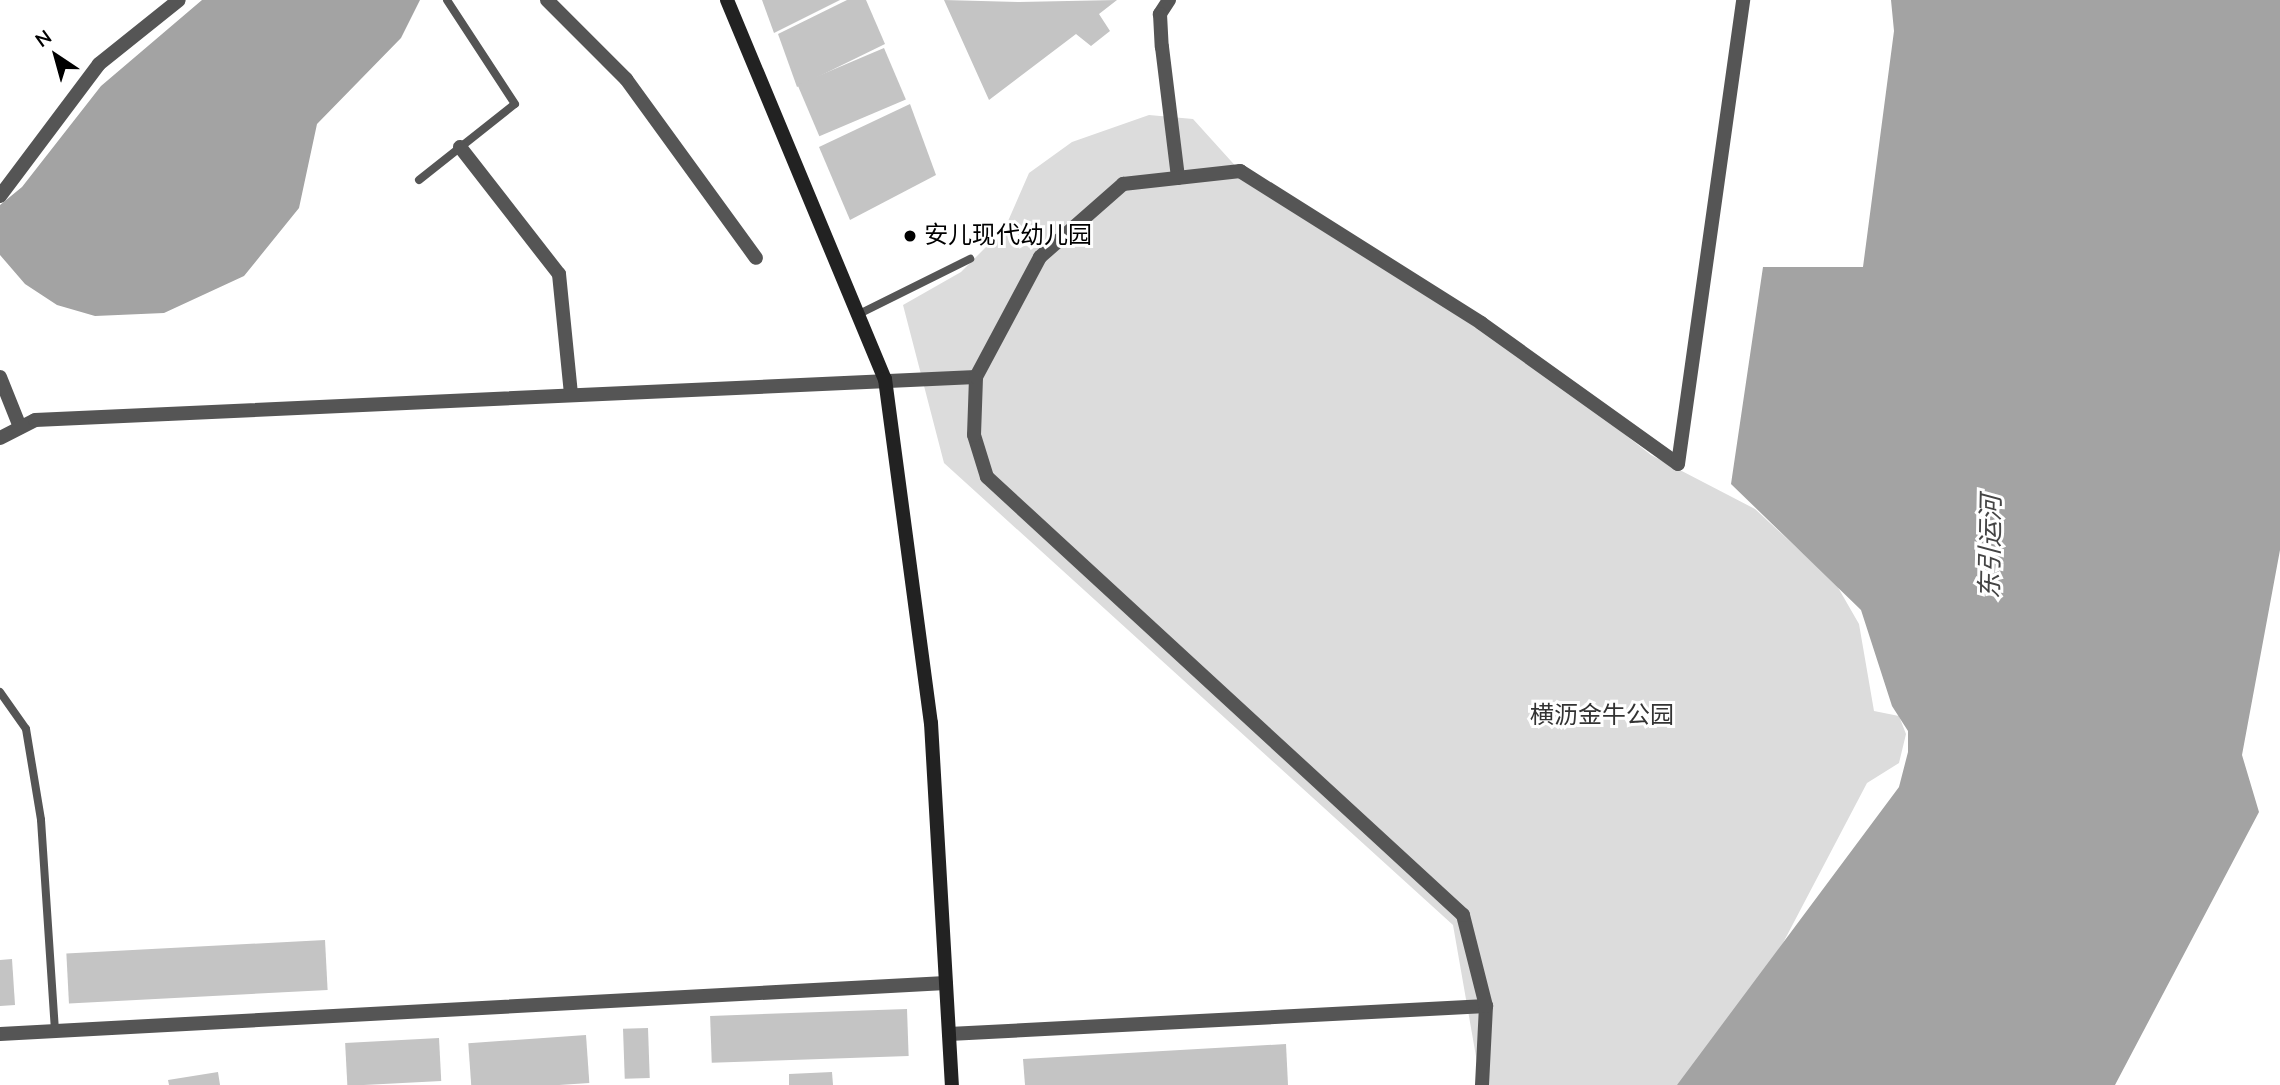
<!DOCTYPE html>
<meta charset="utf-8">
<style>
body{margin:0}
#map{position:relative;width:2280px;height:1085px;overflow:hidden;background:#fff;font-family:"Nunito Sans","Noto Sans SC",sans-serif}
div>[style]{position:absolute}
.green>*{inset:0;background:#dcdcdc}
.water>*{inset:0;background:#a3a3a3}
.building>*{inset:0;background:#c4c4c4;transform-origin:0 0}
.lane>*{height:8px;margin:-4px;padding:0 4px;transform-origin:4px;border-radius:4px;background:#555}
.street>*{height:14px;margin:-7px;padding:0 7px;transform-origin:7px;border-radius:7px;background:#555}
.secondary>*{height:14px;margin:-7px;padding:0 7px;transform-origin:7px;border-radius:7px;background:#222}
.dots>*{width:19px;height:19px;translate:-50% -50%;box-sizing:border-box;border:4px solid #fff;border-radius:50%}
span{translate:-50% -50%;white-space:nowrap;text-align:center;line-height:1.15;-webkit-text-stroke:6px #fff;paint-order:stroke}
.poi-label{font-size:24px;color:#000}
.left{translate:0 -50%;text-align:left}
.park-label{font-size:24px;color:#333}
.water-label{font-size:26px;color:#444;font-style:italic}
.north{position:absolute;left:21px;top:21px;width:70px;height:70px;-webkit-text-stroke:5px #fff;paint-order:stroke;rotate:324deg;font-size:19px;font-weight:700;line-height:28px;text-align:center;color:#000}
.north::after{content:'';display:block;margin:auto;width:24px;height:32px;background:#000;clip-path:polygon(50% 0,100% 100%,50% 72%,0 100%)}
</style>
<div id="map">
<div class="green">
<div style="clip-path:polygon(1149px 115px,1193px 119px,1240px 171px,1519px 351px,1651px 455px,1755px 509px,1836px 584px,1859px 624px,1874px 711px,1899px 716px,1906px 734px,1899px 763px,1867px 783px,1774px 960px,1679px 1085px,1481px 1085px,1453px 925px,944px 463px,903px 305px,961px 272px,1005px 228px,1029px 173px,1072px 142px)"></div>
</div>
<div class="water">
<div style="clip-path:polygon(202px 0,420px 0,401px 38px,317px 124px,299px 208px,244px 276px,164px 313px,95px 316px,57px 305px,25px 284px,0 255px,0 205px,22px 187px,101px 86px)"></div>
<div style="clip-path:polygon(1891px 0,2280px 0,2280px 550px,2242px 755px,2259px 812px,2115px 1085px,1677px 1085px,1899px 787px,1908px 752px,1908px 731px,1892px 706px,1861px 610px,1731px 484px,1763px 267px,1863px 267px,1894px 31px)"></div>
</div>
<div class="building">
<div style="clip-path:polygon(762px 0,840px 0,774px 33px)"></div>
<div style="clip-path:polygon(847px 0,866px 0,885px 44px,797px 87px,778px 34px)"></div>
<div style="clip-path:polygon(944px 0,1019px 2px,1117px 0,1099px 14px,1110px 31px,1091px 46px,1076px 34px,989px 100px)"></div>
<div style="left:884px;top:48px;width:56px;height:94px;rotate:67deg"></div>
<div style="clip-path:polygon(910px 104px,936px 175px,850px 220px,819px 147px)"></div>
<div style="left:325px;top:940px;width:50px;height:259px;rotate:87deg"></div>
<div style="clip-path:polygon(12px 959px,15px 1005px,0 1006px,0 960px)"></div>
<div style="left:907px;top:1009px;width:47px;height:197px;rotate:88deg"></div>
<div style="left:648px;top:1028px;width:50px;height:25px;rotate:88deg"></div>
<div style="left:586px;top:1035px;width:48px;height:118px;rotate:86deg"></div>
<div style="left:439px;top:1038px;width:43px;height:94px;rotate:87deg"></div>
<div style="clip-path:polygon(1286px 1044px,1288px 1085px,1025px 1085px,1023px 1059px)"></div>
<div style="clip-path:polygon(218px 1072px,220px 1085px,169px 1085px,168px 1080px)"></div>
<div style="clip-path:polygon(832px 1072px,833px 1085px,789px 1085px,789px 1074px)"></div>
</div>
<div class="lane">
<div style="left:419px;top:180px;width:122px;rotate:-38.4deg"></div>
<div style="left:515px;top:104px;width:124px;rotate:-123.2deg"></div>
<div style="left:861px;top:313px;width:122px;rotate:-26.4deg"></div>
<div style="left:0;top:692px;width:45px;rotate:54.9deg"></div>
<div style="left:26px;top:729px;width:92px;rotate:80.6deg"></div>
<div style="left:41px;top:820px;width:211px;rotate:86.2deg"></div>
</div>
<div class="street">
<div style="left:547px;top:0;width:112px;rotate:45deg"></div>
<div style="left:626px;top:79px;width:221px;rotate:54deg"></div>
<div style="left:1169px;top:0;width:17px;rotate:123deg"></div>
<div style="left:1160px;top:14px;width:33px;rotate:87deg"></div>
<div style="left:1162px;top:47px;width:132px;rotate:83deg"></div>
<div style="left:460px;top:147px;width:161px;rotate:52.1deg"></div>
<div style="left:559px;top:274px;width:121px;rotate:84.3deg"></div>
<div style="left:0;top:196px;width:165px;rotate:-53.1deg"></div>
<div style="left:99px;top:64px;width:102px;rotate:-38.7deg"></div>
<div style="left:0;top:377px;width:54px;rotate:68.2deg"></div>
<div style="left:0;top:438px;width:39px;rotate:-27deg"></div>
<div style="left:35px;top:420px;width:942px;rotate:-2.62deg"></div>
<div style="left:0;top:1034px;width:947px;rotate:-3.09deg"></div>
<div style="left:949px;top:1034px;width:538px;rotate:-2.98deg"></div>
<div style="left:1482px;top:1085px;width:79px;rotate:-87.1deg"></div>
<div style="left:1486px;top:1006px;width:94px;rotate:-104.2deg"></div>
<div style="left:1463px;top:915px;width:647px;rotate:-137.38deg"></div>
<div style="left:987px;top:477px;width:44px;rotate:-107.2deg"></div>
<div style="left:974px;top:435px;width:58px;rotate:-88deg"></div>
<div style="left:976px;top:377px;width:136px;rotate:-61.9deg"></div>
<div style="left:1040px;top:257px;width:111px;rotate:-41.3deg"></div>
<div style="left:1123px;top:184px;width:118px;rotate:-6.3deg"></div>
<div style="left:1240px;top:171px;width:285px;rotate:32.2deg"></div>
<div style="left:1481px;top:323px;width:242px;rotate:35.6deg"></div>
<div style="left:1678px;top:464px;width:469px;rotate:-82deg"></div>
</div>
<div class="secondary">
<div style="left:727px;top:0;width:411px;rotate:67.4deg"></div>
<div style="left:885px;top:379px;width:347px;rotate:82.4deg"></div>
<div style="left:931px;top:723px;width:363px;rotate:86.7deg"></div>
</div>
<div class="dots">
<div style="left:910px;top:236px;background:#000"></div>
</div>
<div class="poi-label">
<span class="left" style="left:924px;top:236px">安儿现代幼儿园</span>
</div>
<div class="park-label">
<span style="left:1602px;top:716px">横沥金牛公园</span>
</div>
<div class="water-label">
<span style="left:1991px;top:547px;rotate:-89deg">东引运河</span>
</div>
<div class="north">N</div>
</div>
